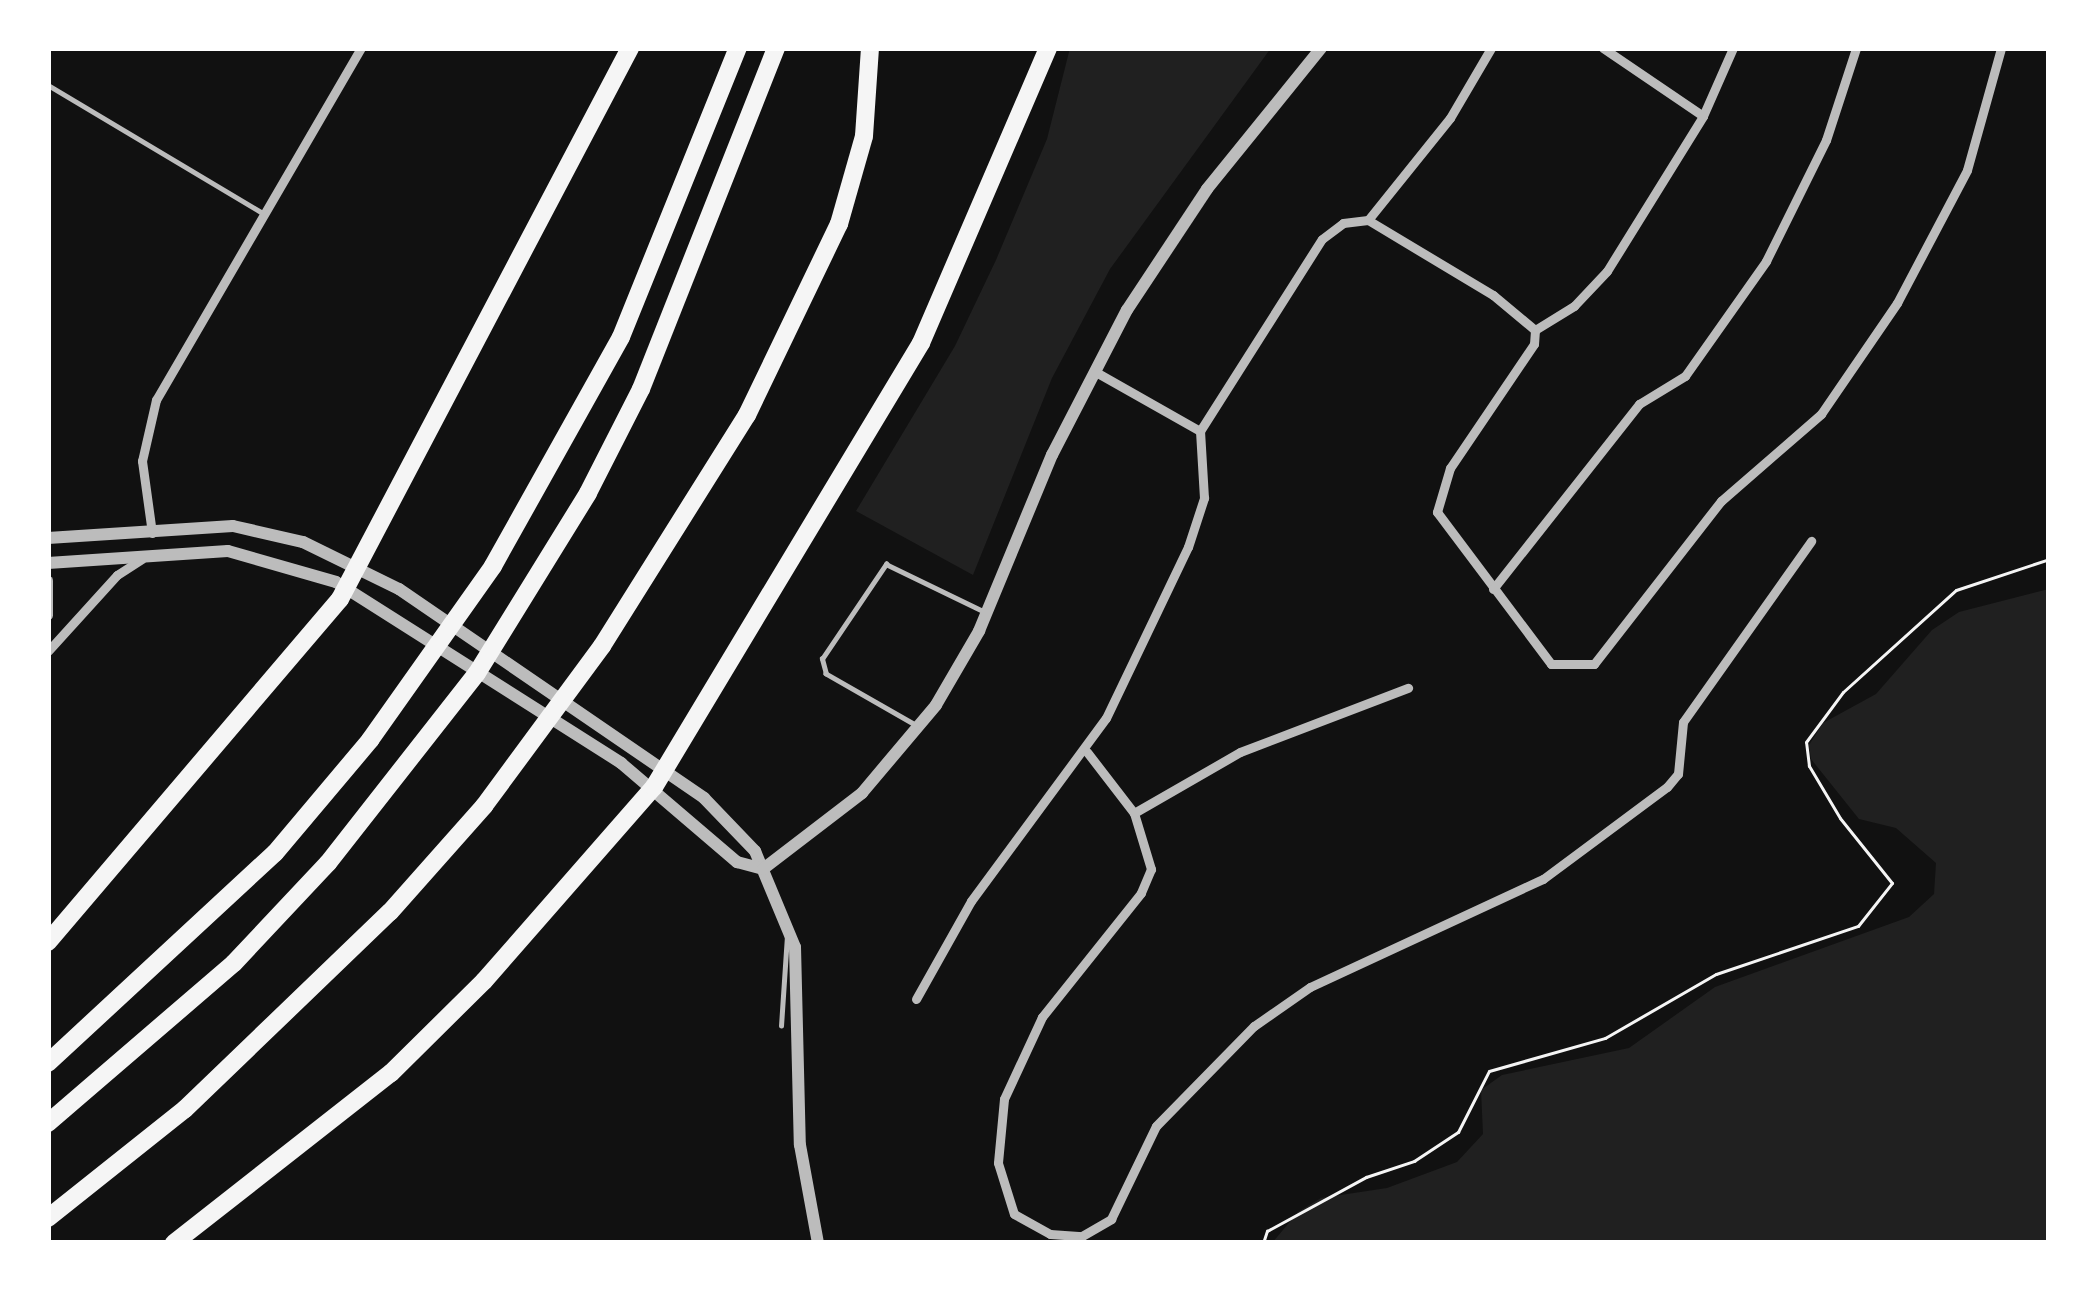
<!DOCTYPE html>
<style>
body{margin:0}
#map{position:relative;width:2097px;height:1291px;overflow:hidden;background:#111;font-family:Roboto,sans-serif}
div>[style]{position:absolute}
.green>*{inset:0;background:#202020}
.path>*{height:3px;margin:-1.5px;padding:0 1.5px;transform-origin:1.5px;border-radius:1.5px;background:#f5f5f5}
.service>*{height:4.5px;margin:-2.25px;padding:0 2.25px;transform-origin:2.25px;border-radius:2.25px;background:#bcbcbc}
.minor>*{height:9px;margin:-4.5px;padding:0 4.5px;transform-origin:4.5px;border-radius:4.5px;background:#bcbcbc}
.tertiary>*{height:12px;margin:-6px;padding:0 6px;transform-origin:6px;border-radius:6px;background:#bcbcbc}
.motorway>*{height:18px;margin:-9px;padding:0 9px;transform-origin:9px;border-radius:9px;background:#f5f5f5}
span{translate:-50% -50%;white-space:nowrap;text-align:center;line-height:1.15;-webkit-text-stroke:12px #fff;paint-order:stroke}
.frame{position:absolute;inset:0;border:51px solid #fff;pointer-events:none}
</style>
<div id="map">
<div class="green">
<div style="clip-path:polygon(1070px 48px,1271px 48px,1110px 269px,1052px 378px,973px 575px,856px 511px,955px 346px,996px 260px,1047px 139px)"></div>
<div style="clip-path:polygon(2049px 589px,2049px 1243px,1272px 1243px,1298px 1212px,1321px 1198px,1387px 1188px,1457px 1162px,1483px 1134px,1481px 1090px,1502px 1075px,1629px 1048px,1715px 987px,1909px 917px,1934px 894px,1936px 863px,1896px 828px,1859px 819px,1811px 759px,1809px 745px,1823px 723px,1876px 694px,1932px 630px,1959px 612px)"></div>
</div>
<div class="path">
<div style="left:1263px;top:1243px;width:13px;rotate:-72deg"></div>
<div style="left:1267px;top:1231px;width:113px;rotate:-28.6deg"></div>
<div style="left:1366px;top:1177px;width:51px;rotate:-18.4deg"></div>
<div style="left:1414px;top:1161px;width:53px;rotate:-33.4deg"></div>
<div style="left:1458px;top:1132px;width:68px;rotate:-63.1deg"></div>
<div style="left:1489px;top:1071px;width:121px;rotate:-15.9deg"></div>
<div style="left:1605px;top:1038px;width:128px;rotate:-30deg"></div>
<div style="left:1716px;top:974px;width:150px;rotate:-18.7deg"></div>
<div style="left:1858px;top:926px;width:55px;rotate:-51.7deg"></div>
<div style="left:1892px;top:883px;width:83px;rotate:-128.7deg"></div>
<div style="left:1840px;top:818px;width:61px;rotate:-120.8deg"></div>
<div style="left:1809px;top:766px;width:24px;rotate:-97deg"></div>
<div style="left:1806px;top:742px;width:62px;rotate:-53.5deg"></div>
<div style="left:1843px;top:692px;width:152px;rotate:-42.1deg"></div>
<div style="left:1956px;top:590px;width:98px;rotate:-18.4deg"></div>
</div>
<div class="service">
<div style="left:48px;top:85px;width:250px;rotate:30.8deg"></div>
<div style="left:915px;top:725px;width:103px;rotate:-150.2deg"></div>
<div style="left:826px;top:674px;width:16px;rotate:-105deg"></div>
<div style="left:822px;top:659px;width:115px;rotate:-56deg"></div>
<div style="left:886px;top:564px;width:108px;rotate:25.9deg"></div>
<div style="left:781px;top:1026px;width:90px;rotate:-86.2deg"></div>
</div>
<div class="minor">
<div style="left:1603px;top:48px;width:121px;rotate:34.2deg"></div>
<div style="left:1368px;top:220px;width:131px;rotate:-51.2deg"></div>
<div style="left:1450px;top:118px;width:81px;rotate:-59.6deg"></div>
<div style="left:1535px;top:330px;width:46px;rotate:-31.6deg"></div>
<div style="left:1574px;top:306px;width:48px;rotate:-46.7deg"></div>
<div style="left:1607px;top:271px;width:182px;rotate:-58.2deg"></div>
<div style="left:1703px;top:116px;width:74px;rotate:-66.2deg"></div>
<div style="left:1094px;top:371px;width:122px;rotate:29.5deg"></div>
<div style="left:1200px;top:431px;width:227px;rotate:-57.6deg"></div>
<div style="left:1322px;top:239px;width:26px;rotate:-37deg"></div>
<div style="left:1343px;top:223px;width:25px;rotate:-7deg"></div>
<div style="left:1368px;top:220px;width:146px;rotate:31deg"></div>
<div style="left:1493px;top:295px;width:55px;rotate:39.8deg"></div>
<div style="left:1535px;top:330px;width:14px;rotate:94deg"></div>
<div style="left:1534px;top:344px;width:150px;rotate:124.1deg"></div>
<div style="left:1450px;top:468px;width:46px;rotate:106.5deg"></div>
<div style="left:1437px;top:512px;width:190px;rotate:53.1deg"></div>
<div style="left:1551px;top:664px;width:43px"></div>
<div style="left:1594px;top:664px;width:207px;rotate:-52.1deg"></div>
<div style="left:1721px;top:501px;width:133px;rotate:-41deg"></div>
<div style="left:1821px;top:414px;width:135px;rotate:-55.6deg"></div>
<div style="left:1897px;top:303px;width:150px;rotate:-62.2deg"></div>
<div style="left:1967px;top:170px;width:127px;rotate:-74.4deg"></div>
<div style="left:152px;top:533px;width:73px;rotate:-97.9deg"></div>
<div style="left:142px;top:461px;width:63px;rotate:-77.1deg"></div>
<div style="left:156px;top:400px;width:407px;rotate:-59.8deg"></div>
<div style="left:48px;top:580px;width:35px;rotate:90deg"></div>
<div style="left:1493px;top:589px;width:236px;rotate:-51.7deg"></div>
<div style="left:1639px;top:404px;width:54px;rotate:-31.3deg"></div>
<div style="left:1685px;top:376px;width:141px;rotate:-54.8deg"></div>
<div style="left:1766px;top:261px;width:135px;rotate:-63.6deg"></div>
<div style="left:1826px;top:140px;width:97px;rotate:-71.9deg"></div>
<div style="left:48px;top:651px;width:103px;rotate:-47.8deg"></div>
<div style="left:117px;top:575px;width:30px;rotate:-33deg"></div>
<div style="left:1087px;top:752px;width:77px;rotate:52.4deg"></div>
<div style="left:1134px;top:813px;width:59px;rotate:73.1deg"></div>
<div style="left:1151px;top:869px;width:26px;rotate:113deg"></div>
<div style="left:1141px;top:893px;width:159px;rotate:128.6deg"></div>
<div style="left:1042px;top:1017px;width:90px;rotate:114.9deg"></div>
<div style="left:1004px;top:1099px;width:64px;rotate:95.4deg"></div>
<div style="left:998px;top:1163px;width:53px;rotate:72.6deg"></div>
<div style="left:1014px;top:1214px;width:41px;rotate:29.1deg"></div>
<div style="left:1050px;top:1234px;width:32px;rotate:4deg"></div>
<div style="left:1082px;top:1236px;width:34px;rotate:-30deg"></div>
<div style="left:1111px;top:1219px;width:103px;rotate:-64.2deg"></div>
<div style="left:1156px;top:1126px;width:140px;rotate:-45.6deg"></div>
<div style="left:1254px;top:1026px;width:68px;rotate:-34.9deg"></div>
<div style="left:1310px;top:987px;width:257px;rotate:-24.9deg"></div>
<div style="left:1543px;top:879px;width:154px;rotate:-36.6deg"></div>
<div style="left:1667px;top:787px;width:17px;rotate:-50deg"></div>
<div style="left:1678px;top:774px;width:52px;rotate:-84.5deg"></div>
<div style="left:1683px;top:722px;width:222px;rotate:-54.7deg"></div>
<div style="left:1134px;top:813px;width:122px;rotate:-29.9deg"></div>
<div style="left:1240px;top:752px;width:180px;rotate:-20.9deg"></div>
<div style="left:916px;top:999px;width:112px;rotate:-60.7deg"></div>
<div style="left:971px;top:901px;width:227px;rotate:-53.6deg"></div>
<div style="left:1106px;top:718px;width:190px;rotate:-64.4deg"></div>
<div style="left:1188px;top:547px;width:52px;rotate:-71.9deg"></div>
<div style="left:1204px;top:498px;width:67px;rotate:-93.4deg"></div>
</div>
<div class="tertiary">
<div style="left:48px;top:538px;width:185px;rotate:-3.7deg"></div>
<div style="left:233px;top:526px;width:72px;rotate:12.9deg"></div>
<div style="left:303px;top:542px;width:107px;rotate:26.1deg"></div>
<div style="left:399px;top:589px;width:370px;rotate:34.4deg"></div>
<div style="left:704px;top:798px;width:74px;rotate:46.1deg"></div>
<div style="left:755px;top:851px;width:104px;rotate:67.4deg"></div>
<div style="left:795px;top:947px;width:198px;rotate:88.6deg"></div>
<div style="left:800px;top:1145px;width:100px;rotate:79.6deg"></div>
<div style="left:48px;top:563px;width:180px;rotate:-3.8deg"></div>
<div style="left:228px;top:551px;width:112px;rotate:16deg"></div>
<div style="left:336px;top:582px;width:338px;rotate:32.4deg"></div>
<div style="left:621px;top:763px;width:153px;rotate:40.5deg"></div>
<div style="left:737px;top:862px;width:27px;rotate:15deg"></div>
<div style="left:763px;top:869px;width:125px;rotate:-37.5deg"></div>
<div style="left:862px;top:793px;width:115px;rotate:-49.9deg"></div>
<div style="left:936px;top:705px;width:86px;rotate:-59.8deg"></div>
<div style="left:979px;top:631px;width:191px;rotate:-67.5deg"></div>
<div style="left:1052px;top:455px;width:163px;rotate:-62.7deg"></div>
<div style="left:1127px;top:310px;width:145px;rotate:-56.5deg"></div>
<div style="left:1207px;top:189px;width:181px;rotate:-51deg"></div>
</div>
<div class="motorway">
<div style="left:48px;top:942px;width:450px;rotate:-49.6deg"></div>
<div style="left:340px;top:599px;width:623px;rotate:-62.24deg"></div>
<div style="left:48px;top:1063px;width:309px;rotate:-42.8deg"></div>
<div style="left:275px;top:853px;width:148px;rotate:-49.9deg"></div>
<div style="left:370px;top:740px;width:213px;rotate:-54.7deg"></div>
<div style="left:493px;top:566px;width:262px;rotate:-60.8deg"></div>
<div style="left:621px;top:337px;width:312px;rotate:-68deg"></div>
<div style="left:48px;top:1123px;width:245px;rotate:-40.7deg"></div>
<div style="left:234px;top:963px;width:137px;rotate:-46.8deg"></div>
<div style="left:328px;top:863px;width:241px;rotate:-51.9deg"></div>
<div style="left:477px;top:673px;width:211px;rotate:-58.3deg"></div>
<div style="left:588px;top:493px;width:117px;rotate:-63deg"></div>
<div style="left:641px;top:389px;width:367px;rotate:-68.4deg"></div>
<div style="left:48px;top:1218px;width:175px;rotate:-38.5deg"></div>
<div style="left:185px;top:1109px;width:284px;rotate:-43.9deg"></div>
<div style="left:390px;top:912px;width:142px;rotate:-48.4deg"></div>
<div style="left:484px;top:806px;width:199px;rotate:-53.6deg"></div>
<div style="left:602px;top:646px;width:273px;rotate:-57.9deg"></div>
<div style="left:747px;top:415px;width:212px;rotate:-64.3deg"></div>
<div style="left:839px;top:224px;width:91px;rotate:-74.1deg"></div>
<div style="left:864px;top:136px;width:88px;rotate:-86.1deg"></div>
<div style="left:174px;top:1243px;width:276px;rotate:-38.1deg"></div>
<div style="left:391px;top:1073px;width:131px;rotate:-44.7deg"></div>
<div style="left:484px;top:981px;width:258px;rotate:-48.8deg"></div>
<div style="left:654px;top:787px;width:518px;rotate:-58.98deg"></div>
<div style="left:921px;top:343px;width:321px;rotate:-66.7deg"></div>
</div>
<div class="frame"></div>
</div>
